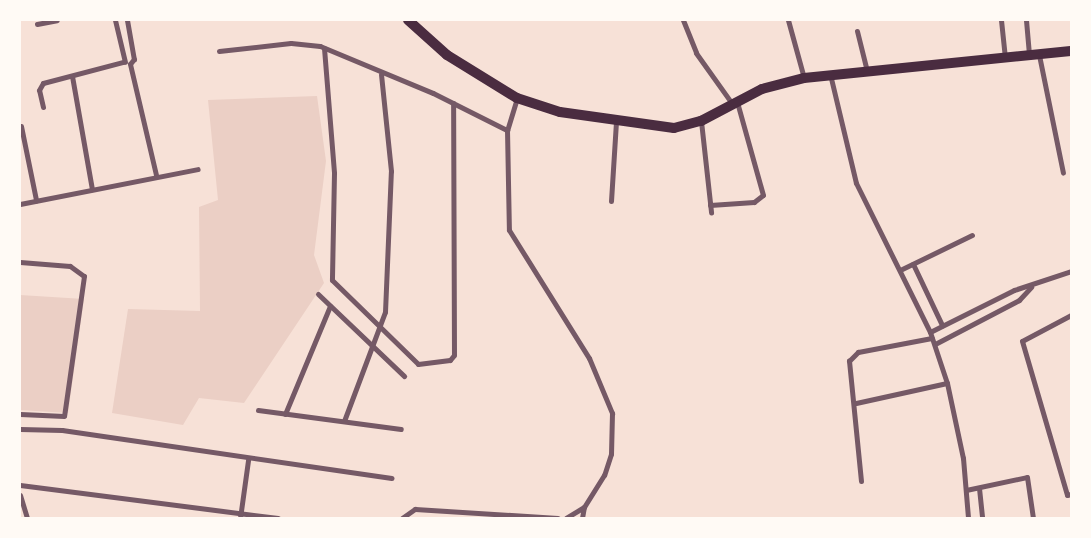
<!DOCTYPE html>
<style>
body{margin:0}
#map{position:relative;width:1091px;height:538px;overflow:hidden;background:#f7e1d7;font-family:"Golos Text",sans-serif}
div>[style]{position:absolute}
.green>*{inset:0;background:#ebcfc5}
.minor>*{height:5px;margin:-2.5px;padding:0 2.5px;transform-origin:2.5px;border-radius:2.5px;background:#755966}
.secondary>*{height:10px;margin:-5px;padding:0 5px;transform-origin:5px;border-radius:5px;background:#4a2c40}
span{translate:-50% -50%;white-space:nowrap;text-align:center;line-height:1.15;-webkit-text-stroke:5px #fffaf5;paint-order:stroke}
.frame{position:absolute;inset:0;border:21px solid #fffaf5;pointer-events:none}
</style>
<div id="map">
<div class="green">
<div style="clip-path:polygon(317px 96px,326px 161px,314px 255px,324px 283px,244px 403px,199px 398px,183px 425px,112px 413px,128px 309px,200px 311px,199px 207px,218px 200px,208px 100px)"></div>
<div style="clip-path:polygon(20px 295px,84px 299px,68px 413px,20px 410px)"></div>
</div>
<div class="minor">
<div style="left:115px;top:20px;width:43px;rotate:76.6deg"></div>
<div style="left:127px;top:20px;width:40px;rotate:80deg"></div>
<div style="left:134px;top:59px;width:6px;rotate:129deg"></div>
<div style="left:130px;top:64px;width:114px;rotate:76.8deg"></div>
<div style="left:683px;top:20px;width:35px;rotate:68deg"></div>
<div style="left:696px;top:53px;width:60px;rotate:54.5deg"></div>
<div style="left:788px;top:20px;width:60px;rotate:74.6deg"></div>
<div style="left:1001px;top:20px;width:38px;rotate:84deg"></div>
<div style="left:1026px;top:20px;width:37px;rotate:85deg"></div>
<div style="left:37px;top:24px;width:20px;rotate:-11deg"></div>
<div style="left:857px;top:31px;width:41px;rotate:76deg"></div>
<div style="left:324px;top:48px;width:125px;rotate:85.4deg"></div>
<div style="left:334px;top:173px;width:107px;rotate:91.1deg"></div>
<div style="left:332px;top:280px;width:120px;rotate:44.3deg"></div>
<div style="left:418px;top:364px;width:32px;rotate:-7deg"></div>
<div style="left:450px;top:360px;width:6px;rotate:-51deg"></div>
<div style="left:454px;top:355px;width:252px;rotate:-90.2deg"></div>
<div style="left:219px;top:51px;width:72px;rotate:-6.3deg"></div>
<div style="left:291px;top:43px;width:29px;rotate:6deg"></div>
<div style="left:320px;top:46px;width:122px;rotate:22.6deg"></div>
<div style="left:433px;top:93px;width:83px;rotate:26.6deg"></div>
<div style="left:1039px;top:55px;width:120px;rotate:78.5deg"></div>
<div style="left:830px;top:74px;width:112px;rotate:76.6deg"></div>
<div style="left:856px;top:183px;width:166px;rotate:63.6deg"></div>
<div style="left:930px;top:332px;width:54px;rotate:71.6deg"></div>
<div style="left:947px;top:383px;width:77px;rotate:78deg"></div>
<div style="left:963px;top:458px;width:60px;rotate:85.2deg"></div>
<div style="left:72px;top:76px;width:115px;rotate:80deg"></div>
<div style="left:517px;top:98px;width:34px;rotate:107deg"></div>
<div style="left:507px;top:130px;width:100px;rotate:88.9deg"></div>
<div style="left:509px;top:230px;width:151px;rotate:58deg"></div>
<div style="left:589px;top:358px;width:60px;rotate:67.3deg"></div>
<div style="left:612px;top:413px;width:41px;rotate:91.4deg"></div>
<div style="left:611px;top:454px;width:22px;rotate:108deg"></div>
<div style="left:604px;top:475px;width:38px;rotate:122deg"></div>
<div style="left:584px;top:507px;width:21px;rotate:149deg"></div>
<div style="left:43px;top:107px;width:17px;rotate:-103deg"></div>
<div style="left:39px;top:90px;width:8px;rotate:-60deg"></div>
<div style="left:43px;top:83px;width:83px;rotate:-14.7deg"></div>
<div style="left:701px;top:121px;width:92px;rotate:83.7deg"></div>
<div style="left:21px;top:126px;width:76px;rotate:78.5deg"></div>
<div style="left:611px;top:201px;width:79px;rotate:-86.4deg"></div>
<div style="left:20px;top:204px;width:181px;rotate:-11.1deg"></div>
<div style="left:710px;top:205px;width:44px;rotate:-3.9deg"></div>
<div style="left:754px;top:202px;width:11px;rotate:-38deg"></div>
<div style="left:763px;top:195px;width:97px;rotate:-105.6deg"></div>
<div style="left:20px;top:262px;width:50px;rotate:4.6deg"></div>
<div style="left:70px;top:266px;width:17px;rotate:36deg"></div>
<div style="left:84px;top:276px;width:141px;rotate:98.1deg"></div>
<div style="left:64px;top:416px;width:44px;rotate:-177.4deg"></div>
<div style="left:913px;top:264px;width:68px;rotate:64.6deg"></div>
<div style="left:900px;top:270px;width:80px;rotate:-25.9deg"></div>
<div style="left:318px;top:294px;width:119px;rotate:43.6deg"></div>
<div style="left:1071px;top:315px;width:55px;rotate:152deg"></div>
<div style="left:1022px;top:341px;width:160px;rotate:73.7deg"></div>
<div style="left:1067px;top:495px;width:4px;rotate:-14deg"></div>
<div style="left:930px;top:332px;width:94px;rotate:-26.6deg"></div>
<div style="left:1014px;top:290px;width:60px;rotate:-18.4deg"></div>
<div style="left:935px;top:344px;width:95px;rotate:-27.6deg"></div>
<div style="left:1019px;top:300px;width:18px;rotate:-47deg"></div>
<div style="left:856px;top:403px;width:93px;rotate:-12.4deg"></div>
<div style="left:258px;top:410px;width:144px;rotate:7.6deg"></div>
<div style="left:285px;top:414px;width:117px;rotate:-67.4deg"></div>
<div style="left:344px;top:421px;width:116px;rotate:-69.4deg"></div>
<div style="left:385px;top:312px;width:141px;rotate:-87.6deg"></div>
<div style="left:391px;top:171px;width:97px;rotate:-95.9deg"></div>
<div style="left:20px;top:429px;width:42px;rotate:1.4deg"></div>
<div style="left:62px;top:430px;width:333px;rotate:8.3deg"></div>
<div style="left:861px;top:481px;width:121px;rotate:-95.7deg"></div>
<div style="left:849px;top:361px;width:13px;rotate:-45deg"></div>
<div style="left:858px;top:352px;width:75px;rotate:-10.7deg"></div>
<div style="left:20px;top:485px;width:260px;rotate:7.3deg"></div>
<div style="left:979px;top:488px;width:30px;rotate:84deg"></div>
<div style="left:966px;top:490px;width:62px;rotate:-12deg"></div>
<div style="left:1027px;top:477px;width:41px;rotate:81.7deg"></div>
<div style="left:20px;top:495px;width:24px;rotate:73deg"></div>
<div style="left:240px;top:518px;width:59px;rotate:-82.1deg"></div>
<div style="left:402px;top:518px;width:16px;rotate:-35deg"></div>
<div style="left:415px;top:509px;width:143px;rotate:3.6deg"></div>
<div style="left:582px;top:518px;width:11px;rotate:-80deg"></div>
</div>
<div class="secondary">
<div style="left:408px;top:20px;width:52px;rotate:41.9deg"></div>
<div style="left:447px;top:55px;width:82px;rotate:31.6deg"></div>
<div style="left:517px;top:98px;width:45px;rotate:18deg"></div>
<div style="left:560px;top:112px;width:115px;rotate:8deg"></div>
<div style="left:674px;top:128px;width:28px;rotate:-15deg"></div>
<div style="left:701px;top:121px;width:69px;rotate:-27.7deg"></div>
<div style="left:762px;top:89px;width:43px;rotate:-14.7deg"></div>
<div style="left:804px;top:78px;width:268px;rotate:-5.8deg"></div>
</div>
<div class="frame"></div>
</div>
